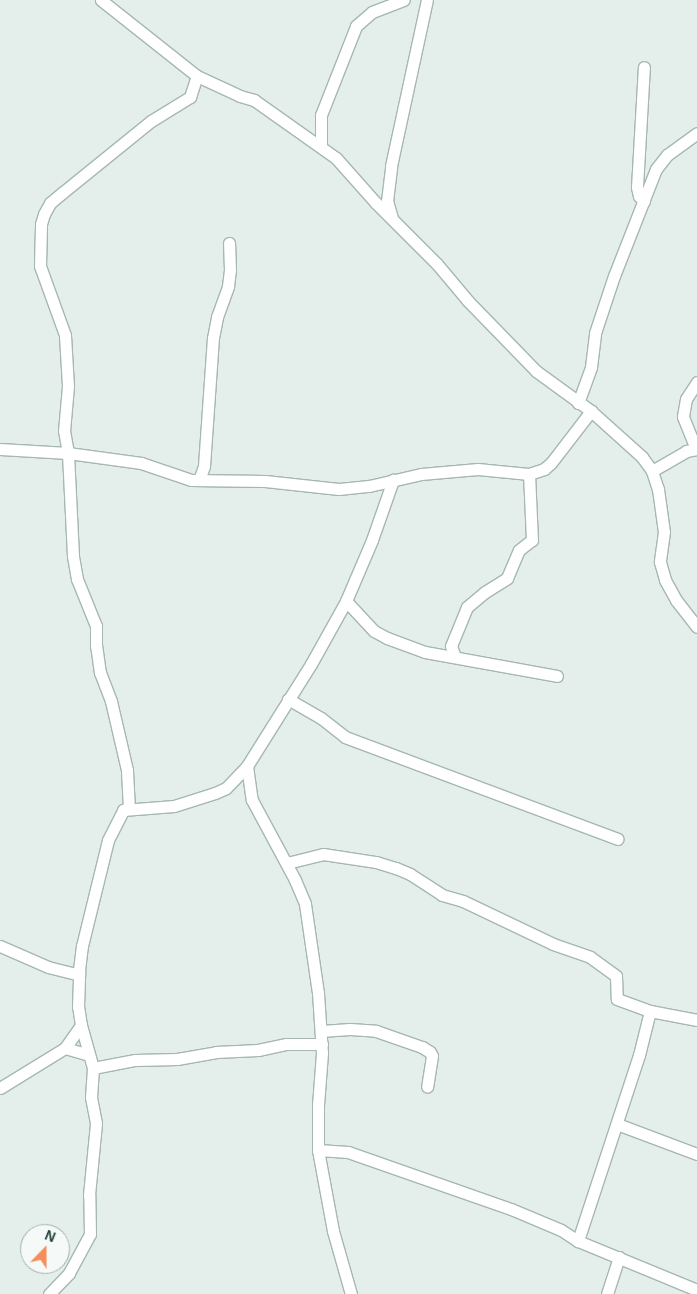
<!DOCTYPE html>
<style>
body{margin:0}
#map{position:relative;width:697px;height:1294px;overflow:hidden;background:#e4eeeb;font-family:Arial,sans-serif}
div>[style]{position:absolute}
.roads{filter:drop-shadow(1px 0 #a6b7b3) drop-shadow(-1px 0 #a6b7b3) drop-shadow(0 1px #a6b7b3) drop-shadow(0 -1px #a6b7b3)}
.street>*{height:11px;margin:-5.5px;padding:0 5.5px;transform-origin:5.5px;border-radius:5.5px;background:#fff}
span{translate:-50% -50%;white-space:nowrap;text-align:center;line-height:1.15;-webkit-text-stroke:4px #f5faf8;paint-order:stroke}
.north{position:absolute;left:20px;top:1224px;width:50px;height:50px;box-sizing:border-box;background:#f5faf8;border:1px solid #a1b0ac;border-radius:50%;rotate:22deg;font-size:14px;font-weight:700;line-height:20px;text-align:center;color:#23413b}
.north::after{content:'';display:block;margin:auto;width:18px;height:22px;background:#f78d5a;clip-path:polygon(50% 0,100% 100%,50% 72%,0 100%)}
</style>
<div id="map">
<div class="roads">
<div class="street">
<div style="left:101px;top:0;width:122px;rotate:38.4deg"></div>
<div style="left:197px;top:76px;width:47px;rotate:24.9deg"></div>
<div style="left:240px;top:96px;width:15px;rotate:16deg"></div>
<div style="left:254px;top:100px;width:100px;rotate:35.3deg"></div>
<div style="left:336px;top:158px;width:60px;rotate:48.4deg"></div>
<div style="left:376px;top:203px;width:86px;rotate:45deg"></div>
<div style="left:437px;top:264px;width:48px;rotate:50deg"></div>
<div style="left:468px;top:301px;width:98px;rotate:45.8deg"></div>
<div style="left:536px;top:371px;width:68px;rotate:36deg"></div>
<div style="left:591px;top:411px;width:69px;rotate:42deg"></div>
<div style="left:642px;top:457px;width:17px;rotate:54deg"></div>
<div style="left:652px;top:471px;width:19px;rotate:72deg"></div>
<div style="left:658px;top:489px;width:43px;rotate:82.1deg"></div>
<div style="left:664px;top:532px;width:30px;rotate:98deg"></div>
<div style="left:660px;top:562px;width:19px;rotate:74deg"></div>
<div style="left:665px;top:580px;width:23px;rotate:61deg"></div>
<div style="left:676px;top:600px;width:34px;rotate:52deg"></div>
<div style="left:321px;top:146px;width:31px;rotate:-90deg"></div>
<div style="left:321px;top:115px;width:96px;rotate:-68.5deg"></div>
<div style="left:356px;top:26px;width:21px;rotate:-41deg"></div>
<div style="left:372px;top:12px;width:34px;rotate:-21deg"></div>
<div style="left:644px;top:201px;width:7px;rotate:-135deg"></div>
<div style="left:639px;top:196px;width:9px;rotate:-103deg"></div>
<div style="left:637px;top:187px;width:120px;rotate:-86.7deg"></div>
<div style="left:392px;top:218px;width:18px;rotate:-106deg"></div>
<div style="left:387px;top:201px;width:35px;rotate:-83deg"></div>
<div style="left:391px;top:166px;width:170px;rotate:-77.8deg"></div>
<div style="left:578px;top:403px;width:38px;rotate:-70deg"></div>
<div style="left:591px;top:367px;width:34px;rotate:-83deg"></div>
<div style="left:595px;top:333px;width:60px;rotate:-71.6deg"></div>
<div style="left:614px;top:276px;width:115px;rotate:-68.6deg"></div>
<div style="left:656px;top:169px;width:18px;rotate:-52deg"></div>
<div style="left:667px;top:155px;width:37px;rotate:-36deg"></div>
<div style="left:0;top:449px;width:68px;rotate:3.4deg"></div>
<div style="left:68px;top:453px;width:74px;rotate:7.8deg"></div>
<div style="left:141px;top:463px;width:53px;rotate:18.8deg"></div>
<div style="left:191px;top:480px;width:74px;rotate:0.8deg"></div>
<div style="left:265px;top:481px;width:74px;rotate:6.2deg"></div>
<div style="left:339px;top:489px;width:30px;rotate:-6deg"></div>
<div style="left:369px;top:486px;width:53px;rotate:-13deg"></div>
<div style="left:421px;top:474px;width:57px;rotate:-5deg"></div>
<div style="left:478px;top:469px;width:51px;rotate:5.6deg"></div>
<div style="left:529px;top:474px;width:16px;rotate:-18deg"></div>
<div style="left:544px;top:469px;width:9px;rotate:-41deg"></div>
<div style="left:551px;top:463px;width:66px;rotate:-52.4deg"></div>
<div style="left:696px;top:449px;width:35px;rotate:-112deg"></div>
<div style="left:683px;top:416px;width:17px;rotate:-80deg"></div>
<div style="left:686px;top:399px;width:20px;rotate:-57deg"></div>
<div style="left:652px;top:471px;width:39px;rotate:-30deg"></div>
<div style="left:686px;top:451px;width:11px;rotate:-10deg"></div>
<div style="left:199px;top:480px;width:15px;rotate:-70deg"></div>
<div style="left:204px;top:466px;width:128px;rotate:-86deg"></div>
<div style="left:213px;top:338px;width:21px;rotate:-79deg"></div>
<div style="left:217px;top:317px;width:33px;rotate:-70deg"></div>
<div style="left:228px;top:286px;width:16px;rotate:-83deg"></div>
<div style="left:230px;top:270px;width:27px;rotate:-92deg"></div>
<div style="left:346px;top:601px;width:41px;rotate:47deg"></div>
<div style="left:374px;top:631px;width:15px;rotate:28deg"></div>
<div style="left:387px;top:638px;width:40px;rotate:20.2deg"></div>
<div style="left:425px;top:652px;width:134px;rotate:10.3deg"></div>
<div style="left:455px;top:657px;width:12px;rotate:-110deg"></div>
<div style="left:451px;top:646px;width:42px;rotate:-67.7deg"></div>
<div style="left:467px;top:607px;width:23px;rotate:-40deg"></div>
<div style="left:485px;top:592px;width:26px;rotate:-32deg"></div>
<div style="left:507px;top:578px;width:30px;rotate:-67deg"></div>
<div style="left:519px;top:550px;width:16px;rotate:-38deg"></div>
<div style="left:532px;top:540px;width:66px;rotate:-92.6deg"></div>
<div style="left:288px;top:699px;width:38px;rotate:30deg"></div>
<div style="left:321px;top:718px;width:31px;rotate:38deg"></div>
<div style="left:345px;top:737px;width:291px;rotate:20.5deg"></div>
<div style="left:247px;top:766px;width:34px;rotate:82deg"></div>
<div style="left:252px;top:800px;width:91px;rotate:61.7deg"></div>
<div style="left:295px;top:880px;width:26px;rotate:67deg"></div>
<div style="left:305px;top:904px;width:90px;rotate:81.7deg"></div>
<div style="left:318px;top:993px;width:60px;rotate:86.2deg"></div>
<div style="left:322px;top:1053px;width:52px;rotate:94.4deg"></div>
<div style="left:318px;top:1105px;width:45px;rotate:90deg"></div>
<div style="left:318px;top:1150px;width:82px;rotate:79.5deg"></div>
<div style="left:333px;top:1231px;width:66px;rotate:74.1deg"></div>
<div style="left:129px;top:809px;width:39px;rotate:-93deg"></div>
<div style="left:127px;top:770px;width:71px;rotate:-103.1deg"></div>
<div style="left:111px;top:701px;width:30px;rotate:-111deg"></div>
<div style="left:100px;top:673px;width:27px;rotate:-98deg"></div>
<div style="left:96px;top:646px;width:20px;rotate:-90deg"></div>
<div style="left:96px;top:626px;width:51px;rotate:-112deg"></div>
<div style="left:77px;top:579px;width:23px;rotate:-100deg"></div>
<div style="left:73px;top:556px;width:103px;rotate:-92.8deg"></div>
<div style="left:68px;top:453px;width:22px;rotate:-100deg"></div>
<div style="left:64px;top:431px;width:45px;rotate:-84.9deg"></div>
<div style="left:68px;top:386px;width:51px;rotate:-93.4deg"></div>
<div style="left:65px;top:335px;width:73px;rotate:-109.9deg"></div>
<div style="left:40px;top:266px;width:42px;rotate:-88.6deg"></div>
<div style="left:41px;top:224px;width:10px;rotate:-73deg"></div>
<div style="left:44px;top:214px;width:13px;rotate:-61deg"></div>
<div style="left:50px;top:203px;width:16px;rotate:-40deg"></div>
<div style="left:62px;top:193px;width:114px;rotate:-39deg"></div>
<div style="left:151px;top:121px;width:46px;rotate:-31.6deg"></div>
<div style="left:190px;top:97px;width:22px;rotate:-72deg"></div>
<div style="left:287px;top:863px;width:37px;rotate:-14deg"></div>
<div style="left:323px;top:854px;width:54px;rotate:8.6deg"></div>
<div style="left:376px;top:862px;width:21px;rotate:17deg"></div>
<div style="left:396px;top:868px;width:15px;rotate:23deg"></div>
<div style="left:410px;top:874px;width:38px;rotate:33deg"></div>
<div style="left:442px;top:895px;width:22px;rotate:16deg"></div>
<div style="left:463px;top:901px;width:100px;rotate:25.5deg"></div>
<div style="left:553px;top:944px;width:39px;rotate:19deg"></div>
<div style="left:590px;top:957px;width:32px;rotate:36deg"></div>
<div style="left:616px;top:976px;width:23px;rotate:88deg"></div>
<div style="left:617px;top:999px;width:35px;rotate:20deg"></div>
<div style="left:650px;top:1011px;width:45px;rotate:104deg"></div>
<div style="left:639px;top:1055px;width:196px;rotate:108.2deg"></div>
<div style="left:0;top:946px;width:52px;rotate:23.6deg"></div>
<div style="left:48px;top:967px;width:32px;rotate:14deg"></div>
<div style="left:650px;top:1011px;width:48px;rotate:10.8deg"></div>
<div style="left:321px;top:1031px;width:29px;rotate:-4deg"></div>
<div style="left:350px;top:1029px;width:26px;rotate:4deg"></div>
<div style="left:376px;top:1031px;width:49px;rotate:19.2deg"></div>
<div style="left:422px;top:1047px;width:9px;rotate:32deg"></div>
<div style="left:430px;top:1052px;width:4px;rotate:63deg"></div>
<div style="left:432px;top:1056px;width:31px;rotate:99deg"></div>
<div style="left:65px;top:1048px;width:25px;rotate:16deg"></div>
<div style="left:93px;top:1068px;width:43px;rotate:-10.8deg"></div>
<div style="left:135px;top:1060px;width:42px;rotate:-1.4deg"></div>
<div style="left:177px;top:1059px;width:40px;rotate:-10deg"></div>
<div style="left:216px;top:1052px;width:42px;rotate:-2.7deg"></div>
<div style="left:258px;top:1050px;width:29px;rotate:-12deg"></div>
<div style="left:286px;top:1044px;width:36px"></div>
<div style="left:0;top:1088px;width:76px;rotate:-31.6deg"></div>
<div style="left:65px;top:1048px;width:28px;rotate:-55deg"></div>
<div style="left:617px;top:1124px;width:85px;rotate:20.6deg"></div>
<div style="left:318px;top:1150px;width:30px;rotate:4deg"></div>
<div style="left:348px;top:1152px;width:173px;rotate:19.3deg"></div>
<div style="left:511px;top:1209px;width:54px;rotate:22.8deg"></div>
<div style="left:561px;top:1230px;width:20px;rotate:33deg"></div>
<div style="left:578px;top:1241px;width:129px;rotate:22.4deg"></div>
<div style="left:49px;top:1294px;width:29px;rotate:-46deg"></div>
<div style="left:69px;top:1273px;width:44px;rotate:-61.7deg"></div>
<div style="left:90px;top:1234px;width:39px;rotate:-91deg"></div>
<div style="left:89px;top:1195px;width:72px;rotate:-84.4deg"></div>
<div style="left:96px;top:1123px;width:26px;rotate:-101deg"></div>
<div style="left:91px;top:1097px;width:29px;rotate:-86deg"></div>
<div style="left:93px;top:1068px;width:45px;rotate:-105.6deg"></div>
<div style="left:81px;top:1025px;width:18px;rotate:-99deg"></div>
<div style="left:78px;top:1007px;width:37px;rotate:-88deg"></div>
<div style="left:79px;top:970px;width:24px;rotate:-83deg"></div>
<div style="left:82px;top:946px;width:109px;rotate:-76.2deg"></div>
<div style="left:108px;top:840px;width:34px;rotate:-63deg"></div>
<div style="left:123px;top:810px;width:51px;rotate:-4.5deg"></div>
<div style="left:174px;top:806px;width:43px;rotate:-17.6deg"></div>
<div style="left:215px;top:793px;width:12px;rotate:-24deg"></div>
<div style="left:226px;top:788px;width:30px;rotate:-46deg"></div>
<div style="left:247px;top:766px;width:120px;rotate:-57.9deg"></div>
<div style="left:311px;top:664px;width:72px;rotate:-60.9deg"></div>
<div style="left:346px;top:601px;width:66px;rotate:-66.9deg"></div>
<div style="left:372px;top:540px;width:64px;rotate:-70.7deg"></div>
<div style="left:607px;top:1294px;width:39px;rotate:-72deg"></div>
</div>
</div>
<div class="north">N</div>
</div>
